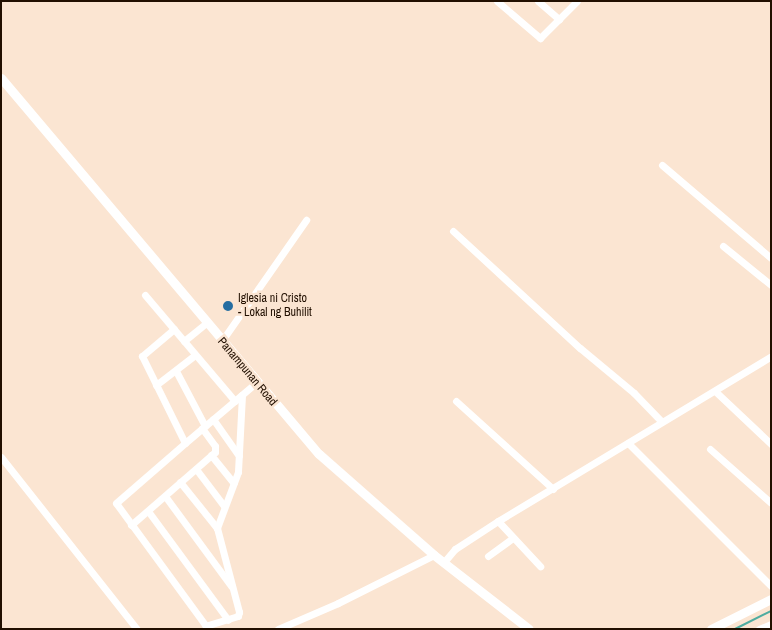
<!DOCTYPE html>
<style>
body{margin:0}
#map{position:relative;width:772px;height:630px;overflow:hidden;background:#fbe5d2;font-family:"Archivo Narrow",sans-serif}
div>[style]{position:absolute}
.stream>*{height:2px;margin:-1px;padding:0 1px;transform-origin:1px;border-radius:1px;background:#4eaca0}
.minor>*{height:7px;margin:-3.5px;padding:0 3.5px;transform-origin:3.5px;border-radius:3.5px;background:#fff}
.tertiary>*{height:9px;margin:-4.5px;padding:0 4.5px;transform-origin:4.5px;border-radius:4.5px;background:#fff}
.dots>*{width:14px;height:14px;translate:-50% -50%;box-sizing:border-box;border:2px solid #fbe5d2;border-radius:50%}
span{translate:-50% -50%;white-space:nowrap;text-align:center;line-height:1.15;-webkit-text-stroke:5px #fbe5d2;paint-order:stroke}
.poi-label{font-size:12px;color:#210f00}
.left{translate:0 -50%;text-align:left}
.street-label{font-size:12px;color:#210f00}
.frame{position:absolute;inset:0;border:2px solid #210f00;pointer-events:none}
</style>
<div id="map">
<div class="stream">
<div style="left:735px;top:629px;width:40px;rotate:-26.6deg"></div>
</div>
<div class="minor">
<div style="left:497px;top:1px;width:57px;rotate:40.7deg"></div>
<div style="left:540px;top:38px;width:52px;rotate:-45deg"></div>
<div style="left:538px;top:1px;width:28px;rotate:41deg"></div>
<div style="left:662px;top:165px;width:143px;rotate:40.5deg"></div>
<div style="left:453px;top:231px;width:173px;rotate:42.7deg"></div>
<div style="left:580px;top:348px;width:70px;rotate:39.8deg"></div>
<div style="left:634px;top:393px;width:40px;rotate:46deg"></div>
<div style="left:723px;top:246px;width:62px;rotate:39.1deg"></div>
<div style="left:145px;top:295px;width:139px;rotate:49.7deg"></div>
<div style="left:174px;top:329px;width:42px;rotate:139.8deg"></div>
<div style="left:142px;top:356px;width:97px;rotate:63.7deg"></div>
<div style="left:184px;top:341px;width:28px;rotate:-39deg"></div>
<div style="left:221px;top:342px;width:149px;rotate:-55.1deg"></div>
<div style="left:176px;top:371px;width:62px;rotate:62.2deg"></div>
<div style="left:156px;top:385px;width:49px;rotate:-37.6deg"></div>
<div style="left:716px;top:392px;width:76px;rotate:43.4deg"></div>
<div style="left:242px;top:395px;width:77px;rotate:93deg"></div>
<div style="left:238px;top:472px;width:60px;rotate:110.6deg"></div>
<div style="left:217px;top:528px;width:87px;rotate:75.3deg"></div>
<div style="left:239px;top:612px;width:4px;rotate:104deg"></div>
<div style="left:238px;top:616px;width:34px;rotate:163deg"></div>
<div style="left:206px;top:626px;width:152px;rotate:-126.2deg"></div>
<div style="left:116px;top:503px;width:91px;rotate:-41deg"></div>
<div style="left:185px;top:443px;width:94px;rotate:-40.3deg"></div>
<div style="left:456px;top:401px;width:131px;rotate:42.2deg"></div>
<div style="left:213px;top:419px;width:45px;rotate:54.9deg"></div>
<div style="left:628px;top:443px;width:202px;rotate:45deg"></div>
<div style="left:710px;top:449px;width:81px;rotate:41.5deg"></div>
<div style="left:211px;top:455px;width:36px;rotate:51deg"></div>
<div style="left:1px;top:457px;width:219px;rotate:51.7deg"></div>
<div style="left:196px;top:469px;width:46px;rotate:52.9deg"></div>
<div style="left:180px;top:482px;width:59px;rotate:51.2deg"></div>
<div style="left:165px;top:496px;width:112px;rotate:53.7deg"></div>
<div style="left:148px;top:511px;width:135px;rotate:53.7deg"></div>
<div style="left:498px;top:521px;width:62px;rotate:47deg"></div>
<div style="left:131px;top:525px;width:111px;rotate:-41deg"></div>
<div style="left:215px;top:452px;width:6px;rotate:-90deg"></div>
<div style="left:215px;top:446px;width:22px;rotate:-126deg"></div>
<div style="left:488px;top:556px;width:31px;rotate:-36deg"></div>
<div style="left:444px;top:562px;width:17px;rotate:-50deg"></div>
<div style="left:455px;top:549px;width:51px;rotate:-33.1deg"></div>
<div style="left:498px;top:521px;width:319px;rotate:-31.1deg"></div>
<div style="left:278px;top:629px;width:65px;rotate:-23.4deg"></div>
<div style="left:338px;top:603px;width:107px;rotate:-26.6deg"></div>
<div style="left:759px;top:629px;width:13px;rotate:-23deg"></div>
</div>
<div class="tertiary">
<div style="left:1px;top:78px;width:492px;rotate:49.8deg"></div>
<div style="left:319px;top:454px;width:153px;rotate:41.3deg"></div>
<div style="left:434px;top:555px;width:120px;rotate:37.9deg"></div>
<div style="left:711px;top:629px;width:67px;rotate:-26.6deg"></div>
</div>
<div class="dots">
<div style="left:228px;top:306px;background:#256da1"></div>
</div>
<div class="poi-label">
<span class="left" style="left:238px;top:306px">Iglesia ni Cristo<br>- Lokal ng Buhilit</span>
</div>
<div class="street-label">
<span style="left:247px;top:372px;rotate:50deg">Panampunan Road</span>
</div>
<div class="frame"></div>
</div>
